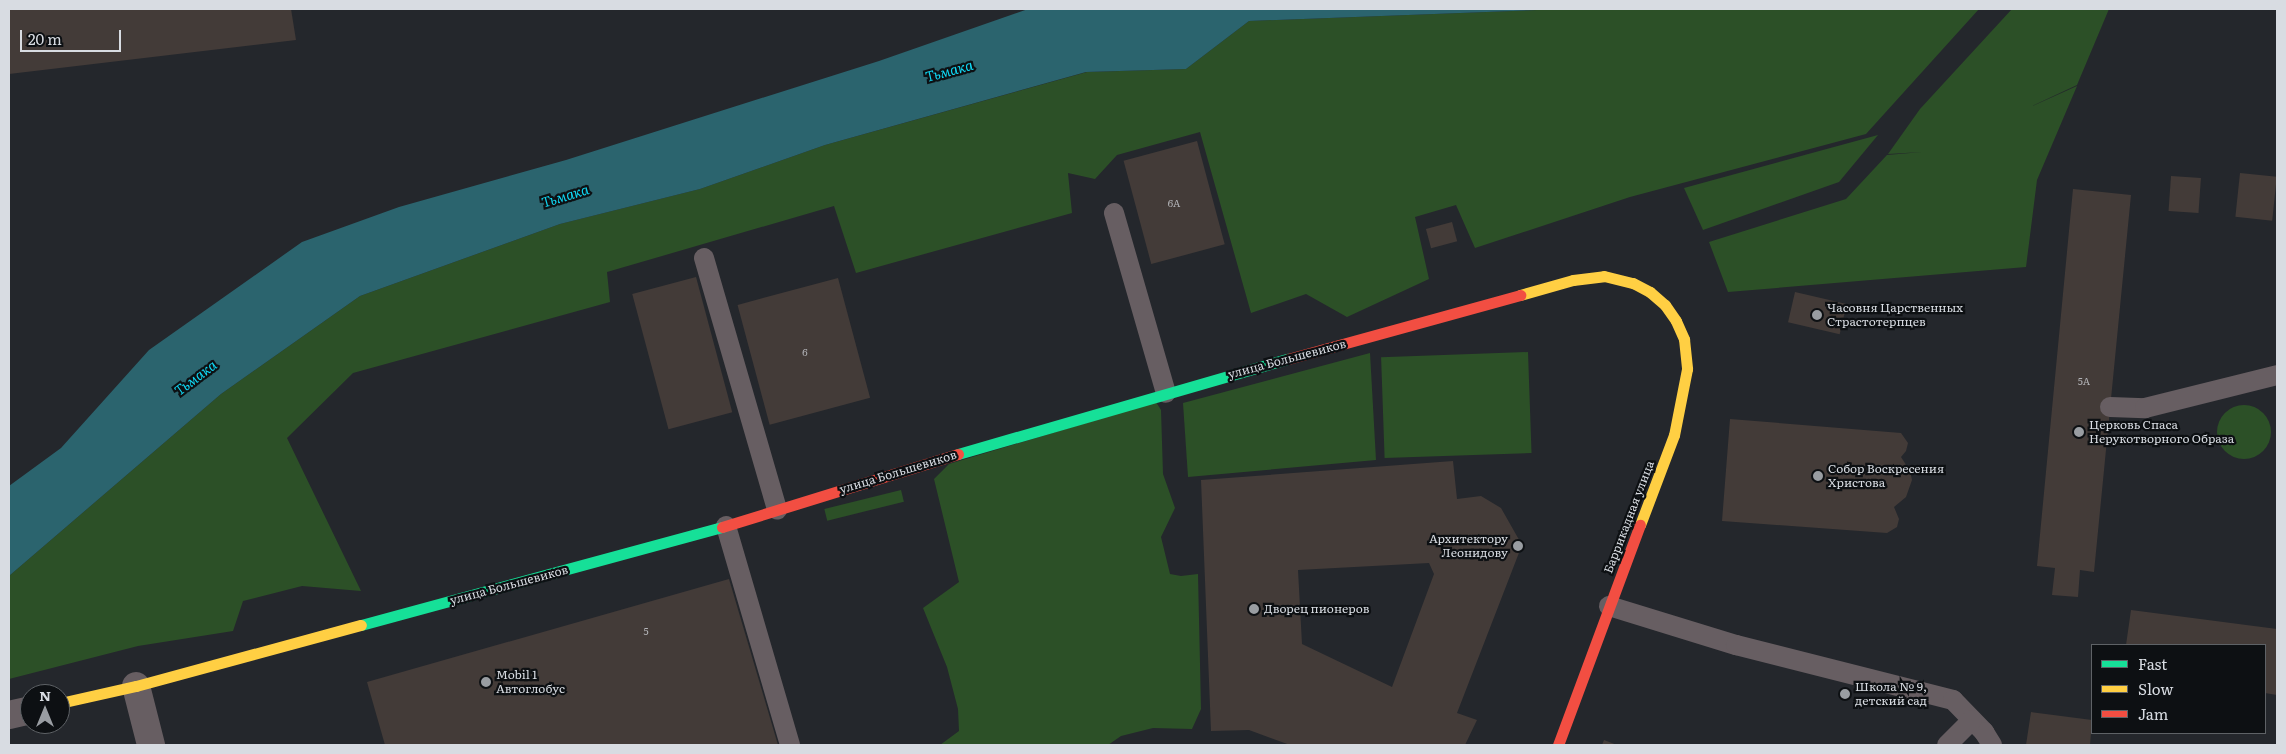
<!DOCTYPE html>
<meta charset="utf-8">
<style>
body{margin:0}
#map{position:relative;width:2286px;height:754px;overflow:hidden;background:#24272c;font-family:Literata,serif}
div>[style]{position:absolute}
.green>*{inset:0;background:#2c5027;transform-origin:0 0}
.round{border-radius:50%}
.water>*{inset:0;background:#2b646e}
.building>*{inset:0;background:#433b38;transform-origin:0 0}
.lane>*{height:20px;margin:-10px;padding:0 10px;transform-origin:10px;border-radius:10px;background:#675e62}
.street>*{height:28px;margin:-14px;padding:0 14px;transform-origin:14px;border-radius:14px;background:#675e62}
.fast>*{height:11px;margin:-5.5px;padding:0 5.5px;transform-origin:5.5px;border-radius:5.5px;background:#16e098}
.slow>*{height:11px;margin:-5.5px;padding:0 5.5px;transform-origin:5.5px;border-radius:5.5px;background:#ffcf43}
.jam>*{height:11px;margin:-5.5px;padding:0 5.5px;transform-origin:5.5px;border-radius:5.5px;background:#f24e42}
.dots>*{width:14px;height:14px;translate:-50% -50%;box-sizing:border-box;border:2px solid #0d1013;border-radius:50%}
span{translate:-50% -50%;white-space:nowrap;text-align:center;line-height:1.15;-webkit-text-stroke:4.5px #0d1013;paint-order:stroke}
.number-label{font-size:10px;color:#b3b4b8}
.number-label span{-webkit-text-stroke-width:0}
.poi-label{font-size:12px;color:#d8dce2}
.left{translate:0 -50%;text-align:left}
.right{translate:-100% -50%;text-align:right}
.street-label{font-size:12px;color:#d8dce2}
.water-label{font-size:14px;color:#10d7f3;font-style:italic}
.frame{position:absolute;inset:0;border:10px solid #d8dce2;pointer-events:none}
.legend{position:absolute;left:2091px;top:644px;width:175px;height:90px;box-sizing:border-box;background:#0d1013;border:1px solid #5e6266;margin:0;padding:6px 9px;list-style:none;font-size:15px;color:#d8dce2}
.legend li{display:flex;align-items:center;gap:10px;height:25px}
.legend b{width:25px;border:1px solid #5e6266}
.north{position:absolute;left:20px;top:684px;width:50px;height:50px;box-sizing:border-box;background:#0d1013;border:1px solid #5e6266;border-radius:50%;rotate:0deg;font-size:14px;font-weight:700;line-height:20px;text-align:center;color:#d8dce2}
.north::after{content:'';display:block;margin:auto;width:18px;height:22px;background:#999da2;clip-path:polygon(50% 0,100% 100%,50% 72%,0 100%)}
.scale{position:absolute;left:20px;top:30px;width:101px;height:22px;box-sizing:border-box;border:2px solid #d8dce2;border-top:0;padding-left:6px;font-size:15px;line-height:18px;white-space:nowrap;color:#d8dce2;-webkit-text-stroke:4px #0d1013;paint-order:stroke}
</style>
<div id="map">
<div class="green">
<div style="clip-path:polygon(1562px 9px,1979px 9px,1866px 134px,1630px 197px,1475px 248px,1456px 205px,1415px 217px,1429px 279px,1347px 317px,1306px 294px,1251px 313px,1200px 132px,1117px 155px,1095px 179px,1068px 173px,1072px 213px,856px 273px,834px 206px,607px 272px,610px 302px,353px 373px,287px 438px,361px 591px,302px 586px,243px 601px,233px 631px,138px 646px,9px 679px,9px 576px,221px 394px,360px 296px,560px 224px,700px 189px,825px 145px,1087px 72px,1186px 69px,1249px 21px)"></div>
<div style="clip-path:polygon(2012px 9px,2109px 9px,2077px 85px,2028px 108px,2077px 86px,2037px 180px,2026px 267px,1728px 292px,1709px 242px,1846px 199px,1887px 155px,1922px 152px,1888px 154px,1920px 109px)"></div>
<div style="clip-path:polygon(1878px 135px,1839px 182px,1703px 230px,1684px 188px)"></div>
<div style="left:1528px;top:352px;width:101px;height:147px;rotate:88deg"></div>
<div style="clip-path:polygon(1370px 353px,1376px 460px,1188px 477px,1183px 403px)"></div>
<div style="clip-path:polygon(1156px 402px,1161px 410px,1163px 474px,1175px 508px,1161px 537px,1170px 574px,1181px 576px,1198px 574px,1201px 709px,1192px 729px,1153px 728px,1121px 736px,1108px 745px,940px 745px,959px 731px,958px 709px,947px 667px,923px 608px,959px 582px,934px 479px,949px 464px)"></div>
<div class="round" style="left:2217px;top:405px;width:54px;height:54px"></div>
<div style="left:901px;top:490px;width:12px;height:79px;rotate:76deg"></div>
</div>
<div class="water">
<div style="clip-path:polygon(1028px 9px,1562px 9px,1249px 21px,1186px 69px,1086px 72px,825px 145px,700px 189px,560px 224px,360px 296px,221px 394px,9px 576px,9px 486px,61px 448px,149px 350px,302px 242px,399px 207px,566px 160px,879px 61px)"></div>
</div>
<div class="building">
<div style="clip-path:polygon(9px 9px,291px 9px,296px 40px,9px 74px)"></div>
<div style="left:1197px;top:141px;width:107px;height:76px;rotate:75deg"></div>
<div style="left:2240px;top:173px;width:37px;height:44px;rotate:6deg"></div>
<div style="left:2171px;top:176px;width:30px;height:35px;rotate:4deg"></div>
<div style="clip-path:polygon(2073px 189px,2131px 195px,2094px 572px,2080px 570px,2078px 597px,2052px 595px,2055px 568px,2037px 566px)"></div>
<div style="left:1452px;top:222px;width:20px;height:27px;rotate:75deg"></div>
<div style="left:696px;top:277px;width:140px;height:66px;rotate:75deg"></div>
<div style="left:838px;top:278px;width:124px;height:104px;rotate:75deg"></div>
<div style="left:1795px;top:292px;width:53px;height:31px;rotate:13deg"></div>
<div style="clip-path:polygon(1730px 419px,1901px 433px,1908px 443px,1906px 451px,1901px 457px,1910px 471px,1912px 480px,1906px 497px,1894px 507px,1899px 519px,1897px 527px,1887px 533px,1722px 521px)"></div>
<div style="clip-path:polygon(evenodd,1453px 461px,1457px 499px,1481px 496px,1501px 508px,1522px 545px,1457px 713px,1477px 720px,1465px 745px,1290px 745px,1249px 730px,1211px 731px,1201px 480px,1453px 461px,1429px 563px,1434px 574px,1392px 687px,1302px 644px,1298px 570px,1429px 563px)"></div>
<div style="clip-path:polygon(729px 579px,778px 745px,385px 745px,367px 682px)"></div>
<div style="clip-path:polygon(2131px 610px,2277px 629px,2277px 695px,2265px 693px,2265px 645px,2126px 645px)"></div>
<div style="clip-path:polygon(2031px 712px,2092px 720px,2090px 745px,2026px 745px)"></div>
<div style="clip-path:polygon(1604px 740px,1617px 745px,1602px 745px)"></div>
</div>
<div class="lane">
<div style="left:1114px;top:213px;width:187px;rotate:73.9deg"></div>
<div style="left:704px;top:258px;width:262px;rotate:73.8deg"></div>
<div style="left:2110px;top:407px;width:35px;rotate:2deg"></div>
<div style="left:2145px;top:408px;width:136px;rotate:-14deg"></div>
<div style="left:726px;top:526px;width:228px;rotate:73.7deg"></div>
<div style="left:1609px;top:606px;width:133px;rotate:17.1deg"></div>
<div style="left:1736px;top:645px;width:224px;rotate:14.2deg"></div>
<div style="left:1953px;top:700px;width:45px;rotate:45.9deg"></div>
<div style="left:1984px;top:732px;width:15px;rotate:58deg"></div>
<div style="left:1947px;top:745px;width:35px;rotate:-45deg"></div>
</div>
<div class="street">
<div style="left:136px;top:686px;width:61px;rotate:75.7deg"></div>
<div style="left:9px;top:715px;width:22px;rotate:-13deg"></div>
</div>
<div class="fast">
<div style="left:958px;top:454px;width:343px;rotate:-16.1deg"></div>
<div style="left:361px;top:625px;width:374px;rotate:-15.2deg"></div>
</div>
<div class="slow">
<div style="left:1520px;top:295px;width:55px;rotate:-15.8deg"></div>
<div style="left:1573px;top:280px;width:31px;rotate:-7deg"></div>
<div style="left:1604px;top:276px;width:30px;rotate:14deg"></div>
<div style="left:1633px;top:283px;width:19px;rotate:28deg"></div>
<div style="left:1650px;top:292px;width:20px;rotate:41deg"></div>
<div style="left:1665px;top:305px;width:19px;rotate:55deg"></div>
<div style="left:1676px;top:321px;width:20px;rotate:66deg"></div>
<div style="left:1684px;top:339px;width:30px;rotate:84deg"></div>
<div style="left:1687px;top:369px;width:67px;rotate:101.1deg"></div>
<div style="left:1674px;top:435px;width:96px;rotate:110.7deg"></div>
<div style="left:60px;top:703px;width:78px;rotate:-12.6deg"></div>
<div style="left:136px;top:686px;width:233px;rotate:-15.2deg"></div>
</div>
<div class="jam">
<div style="left:1288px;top:359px;width:241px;rotate:-15.4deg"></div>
<div style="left:722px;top:527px;width:247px;rotate:-17.2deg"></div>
<div style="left:1558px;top:745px;width:235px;rotate:-69.6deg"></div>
</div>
<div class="dots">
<div style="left:1817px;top:315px;background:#999da2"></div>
<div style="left:2079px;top:432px;background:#999da2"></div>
<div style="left:1818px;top:476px;background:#999da2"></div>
<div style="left:1518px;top:546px;background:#999da2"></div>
<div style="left:1254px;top:609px;background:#999da2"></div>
<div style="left:486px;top:682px;background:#999da2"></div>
<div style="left:1845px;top:694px;background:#999da2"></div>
</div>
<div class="number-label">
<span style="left:1174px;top:203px">6А</span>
<span style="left:805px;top:352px">6</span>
<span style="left:2084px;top:381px">5А</span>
<span style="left:646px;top:631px">5</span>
</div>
<div class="poi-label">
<span class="left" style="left:1827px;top:315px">Часовня Царственных<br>Страстотерпцев</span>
<span class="left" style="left:2089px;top:432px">Церковь Спаса<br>Нерукотворного Образа</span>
<span class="left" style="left:1828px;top:476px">Собор Воскресения<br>Христова</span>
<span class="right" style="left:1508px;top:546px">Архитектору<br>Леонидову</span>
<span class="left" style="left:1264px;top:609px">Дворец пионеров</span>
<span class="left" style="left:496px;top:682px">Mobil 1<br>Автоглобус</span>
<span class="left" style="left:1855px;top:694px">Школа № 9,<br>детский сад</span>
</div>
<div class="street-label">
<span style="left:1287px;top:359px;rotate:-15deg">улица Большевиков</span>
<span style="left:898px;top:472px;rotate:-17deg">улица Большевиков</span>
<span style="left:1629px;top:517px;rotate:-69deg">Баррикадная улица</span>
<span style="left:509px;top:585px;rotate:-15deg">улица Большевиков</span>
</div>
<div class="water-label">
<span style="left:949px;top:70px;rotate:-15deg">Тьмака</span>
<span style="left:565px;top:195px;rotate:-17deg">Тьмака</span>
<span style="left:195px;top:377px;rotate:-37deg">Тьмака</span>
</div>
<div class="frame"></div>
<ul class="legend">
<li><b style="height:6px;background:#16e098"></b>Fast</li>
<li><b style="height:6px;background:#ffcf43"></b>Slow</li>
<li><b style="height:6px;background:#f24e42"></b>Jam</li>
</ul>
<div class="north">N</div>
<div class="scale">20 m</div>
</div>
